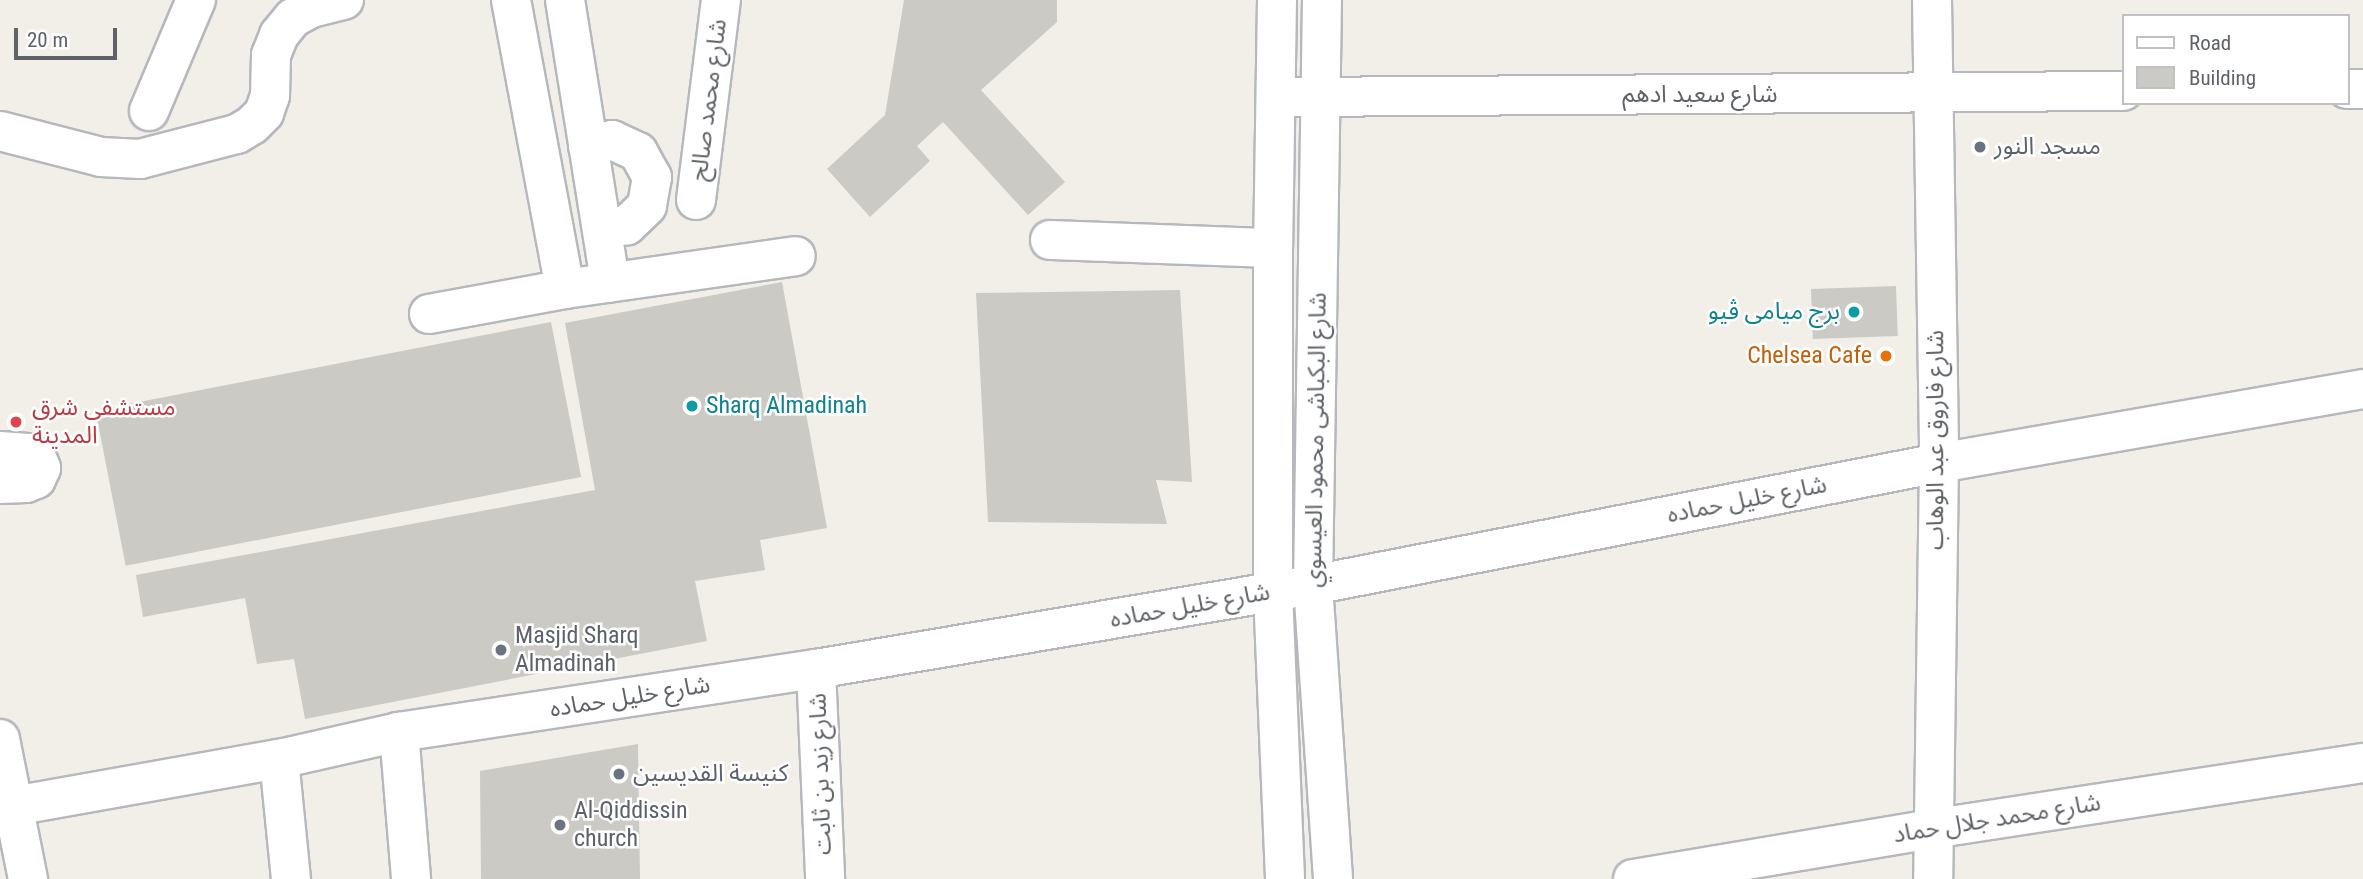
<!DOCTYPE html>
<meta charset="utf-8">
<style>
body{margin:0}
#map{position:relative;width:2363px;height:879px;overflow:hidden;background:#f1efe8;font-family:"Roboto Condensed","Noto Sans Arabic",sans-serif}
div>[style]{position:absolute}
.building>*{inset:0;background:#cccac5;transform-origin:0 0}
.roads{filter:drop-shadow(2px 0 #b5b8bc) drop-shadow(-2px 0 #b5b8bc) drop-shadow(0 2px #b5b8bc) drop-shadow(0 -2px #b5b8bc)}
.minor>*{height:38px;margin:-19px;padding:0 19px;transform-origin:19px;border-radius:19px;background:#fff}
.dots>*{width:19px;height:19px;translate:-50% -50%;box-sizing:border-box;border:4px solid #fff;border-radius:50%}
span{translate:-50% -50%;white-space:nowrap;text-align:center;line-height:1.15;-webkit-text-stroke:5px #fff;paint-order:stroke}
.street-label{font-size:24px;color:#5f6368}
.worship-label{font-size:24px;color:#5b616d}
.left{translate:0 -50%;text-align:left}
.culture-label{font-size:24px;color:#0d838f}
.right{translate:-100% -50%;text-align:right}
.food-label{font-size:24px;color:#c56008}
.health-label{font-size:24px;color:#be3a42}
.legend{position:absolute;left:2122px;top:14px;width:228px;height:91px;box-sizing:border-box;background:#fff;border:2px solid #bfc1c3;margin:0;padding:9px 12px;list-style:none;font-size:21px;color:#5f6368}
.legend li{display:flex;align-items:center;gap:14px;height:35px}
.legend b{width:35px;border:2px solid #bfc1c3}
.scale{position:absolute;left:14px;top:28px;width:103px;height:32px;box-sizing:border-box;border:4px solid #5f6368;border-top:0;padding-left:9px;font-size:21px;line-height:24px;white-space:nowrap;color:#5f6368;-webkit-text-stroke:5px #fff;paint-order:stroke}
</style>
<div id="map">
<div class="building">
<div style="clip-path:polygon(904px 0,1057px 0,1057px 22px,981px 90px,1065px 182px,1028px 215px,943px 122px,917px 146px,930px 161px,870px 217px,827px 169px,885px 115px)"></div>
<div style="clip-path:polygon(782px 282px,827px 528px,760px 540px,765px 570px,695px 581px,707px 641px,305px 719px,294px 659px,257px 664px,245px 598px,143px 617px,136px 575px,595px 490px,565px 323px)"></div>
<div style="left:1896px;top:286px;width:50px;height:85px;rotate:88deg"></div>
<div style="clip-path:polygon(1180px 290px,1192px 482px,1156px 480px,1167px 524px,988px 522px,976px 293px)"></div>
<div style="left:551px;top:322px;width:158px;height:464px;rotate:79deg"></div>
<div style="clip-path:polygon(638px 744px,640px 879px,481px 879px,480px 771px)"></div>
</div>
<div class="roads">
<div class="minor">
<div style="left:511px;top:0;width:294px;rotate:79.4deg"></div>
<div style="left:565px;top:0;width:286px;rotate:80.9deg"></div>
<div style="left:1277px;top:0;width:248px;rotate:90.9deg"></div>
<div style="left:1273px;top:248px;width:344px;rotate:90deg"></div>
<div style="left:1273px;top:592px;width:287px;rotate:87.6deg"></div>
<div style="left:1322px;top:0;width:585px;rotate:90.88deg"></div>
<div style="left:1313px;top:585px;width:295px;rotate:86.1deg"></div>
<div style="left:1932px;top:0;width:463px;rotate:89.1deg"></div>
<div style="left:1939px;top:463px;width:416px;rotate:90.8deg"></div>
<div style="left:2347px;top:89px;width:16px"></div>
<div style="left:1296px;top:97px;width:827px;rotate:-0.42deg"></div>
<div style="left:149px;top:111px;width:121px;rotate:-67.1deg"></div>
<div style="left:0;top:131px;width:104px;rotate:14.4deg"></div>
<div style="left:101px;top:157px;width:39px;rotate:3deg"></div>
<div style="left:140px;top:159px;width:100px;rotate:-14.5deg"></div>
<div style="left:237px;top:134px;width:17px;rotate:-31deg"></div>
<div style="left:252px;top:125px;width:17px;rotate:-45deg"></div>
<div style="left:264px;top:113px;width:18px;rotate:-71deg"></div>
<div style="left:270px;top:96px;width:41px;rotate:-88.6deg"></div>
<div style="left:271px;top:55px;width:22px;rotate:-68deg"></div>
<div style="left:279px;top:35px;width:22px;rotate:-51deg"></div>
<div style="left:293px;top:18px;width:21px;rotate:-29deg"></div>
<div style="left:311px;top:8px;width:34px;rotate:-14deg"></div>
<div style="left:588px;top:146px;width:25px;rotate:-14deg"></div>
<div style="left:612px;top:140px;width:29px;rotate:25deg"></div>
<div style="left:638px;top:152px;width:29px;rotate:61deg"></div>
<div style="left:652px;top:177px;width:29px;rotate:100deg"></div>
<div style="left:647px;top:206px;width:28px;rotate:136deg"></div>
<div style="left:627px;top:225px;width:25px;rotate:171deg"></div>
<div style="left:696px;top:200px;width:202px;rotate:-82.9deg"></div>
<div style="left:1050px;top:240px;width:223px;rotate:2.1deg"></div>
<div style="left:429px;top:314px;width:138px;rotate:-10.4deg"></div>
<div style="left:565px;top:289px;width:233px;rotate:-8.1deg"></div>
<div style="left:0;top:451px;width:28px;rotate:4deg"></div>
<div style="left:28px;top:453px;width:10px;rotate:29deg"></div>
<div style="left:37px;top:458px;width:11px;rotate:68deg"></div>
<div style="left:41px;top:468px;width:12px;rotate:114deg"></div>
<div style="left:36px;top:479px;width:11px;rotate:158deg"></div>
<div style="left:26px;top:483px;width:26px;rotate:178deg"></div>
<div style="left:816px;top:669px;width:210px;rotate:87.5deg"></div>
<div style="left:399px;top:732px;width:147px;rotate:85.3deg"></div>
<div style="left:0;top:739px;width:143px;rotate:78.7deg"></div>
<div style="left:279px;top:759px;width:121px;rotate:84.3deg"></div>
<div style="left:14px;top:806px;width:269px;rotate:-10.1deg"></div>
<div style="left:279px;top:759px;width:123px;rotate:-12.7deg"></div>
<div style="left:399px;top:732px;width:422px;rotate:-8.6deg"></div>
<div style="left:816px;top:669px;width:504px;rotate:-9.59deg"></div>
<div style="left:1313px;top:585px;width:638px;rotate:-11.03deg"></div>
<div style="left:1939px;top:463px;width:430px;rotate:-9.9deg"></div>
<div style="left:1633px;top:879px;width:302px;rotate:-9.5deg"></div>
<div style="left:1931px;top:829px;width:437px;rotate:-8.7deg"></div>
</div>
</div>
<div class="dots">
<div style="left:1980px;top:147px;background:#6b7280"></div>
<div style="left:1854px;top:312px;background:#0f9aa8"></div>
<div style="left:1886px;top:356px;background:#e8710a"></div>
<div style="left:692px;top:406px;background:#0f9aa8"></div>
<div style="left:16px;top:422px;background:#e0444e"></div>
<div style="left:501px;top:650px;background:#6b7280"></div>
<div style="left:619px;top:774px;background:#6b7280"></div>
<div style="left:560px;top:825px;background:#6b7280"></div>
</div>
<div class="street-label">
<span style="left:1700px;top:95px">شارع سعيد ادهم</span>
<span style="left:709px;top:100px;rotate:-83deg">شارع محمد صالح</span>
<span style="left:1316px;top:440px;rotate:-89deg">شارع البكباشى محمود العيسوي</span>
<span style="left:1936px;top:440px;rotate:-90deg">شارع فاروق عبد الوهاب</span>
<span style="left:1747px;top:500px;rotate:-11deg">شارع خليل حماده</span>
<span style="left:1190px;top:606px;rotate:-10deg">شارع خليل حماده</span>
<span style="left:630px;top:697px;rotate:-9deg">شارع خليل حماده</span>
<span style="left:821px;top:774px;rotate:-92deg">شارع زيد بن ثابت</span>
<span style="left:1997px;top:819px;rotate:-9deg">شارع محمد جلال حماد</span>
</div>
<div class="worship-label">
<span class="left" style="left:1994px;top:147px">مسجد النور</span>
<span class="left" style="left:515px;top:650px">Masjid Sharq<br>Almadinah</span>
<span class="left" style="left:633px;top:774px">كنيسة القديسين</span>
<span class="left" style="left:574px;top:825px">Al-Qiddissin<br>church</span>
</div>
<div class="culture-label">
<span class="right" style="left:1840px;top:312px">برج ميامى ڤيو</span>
<span class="left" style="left:706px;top:406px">Sharq Almadinah</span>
</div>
<div class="food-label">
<span class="right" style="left:1872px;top:356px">Chelsea Cafe</span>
</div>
<div class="health-label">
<span class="left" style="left:32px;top:422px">مستشفى شرق<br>المدينة</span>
</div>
<ul class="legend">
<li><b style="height:9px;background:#fff"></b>Road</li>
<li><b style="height:19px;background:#cccac5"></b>Building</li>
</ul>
<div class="scale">20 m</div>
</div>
